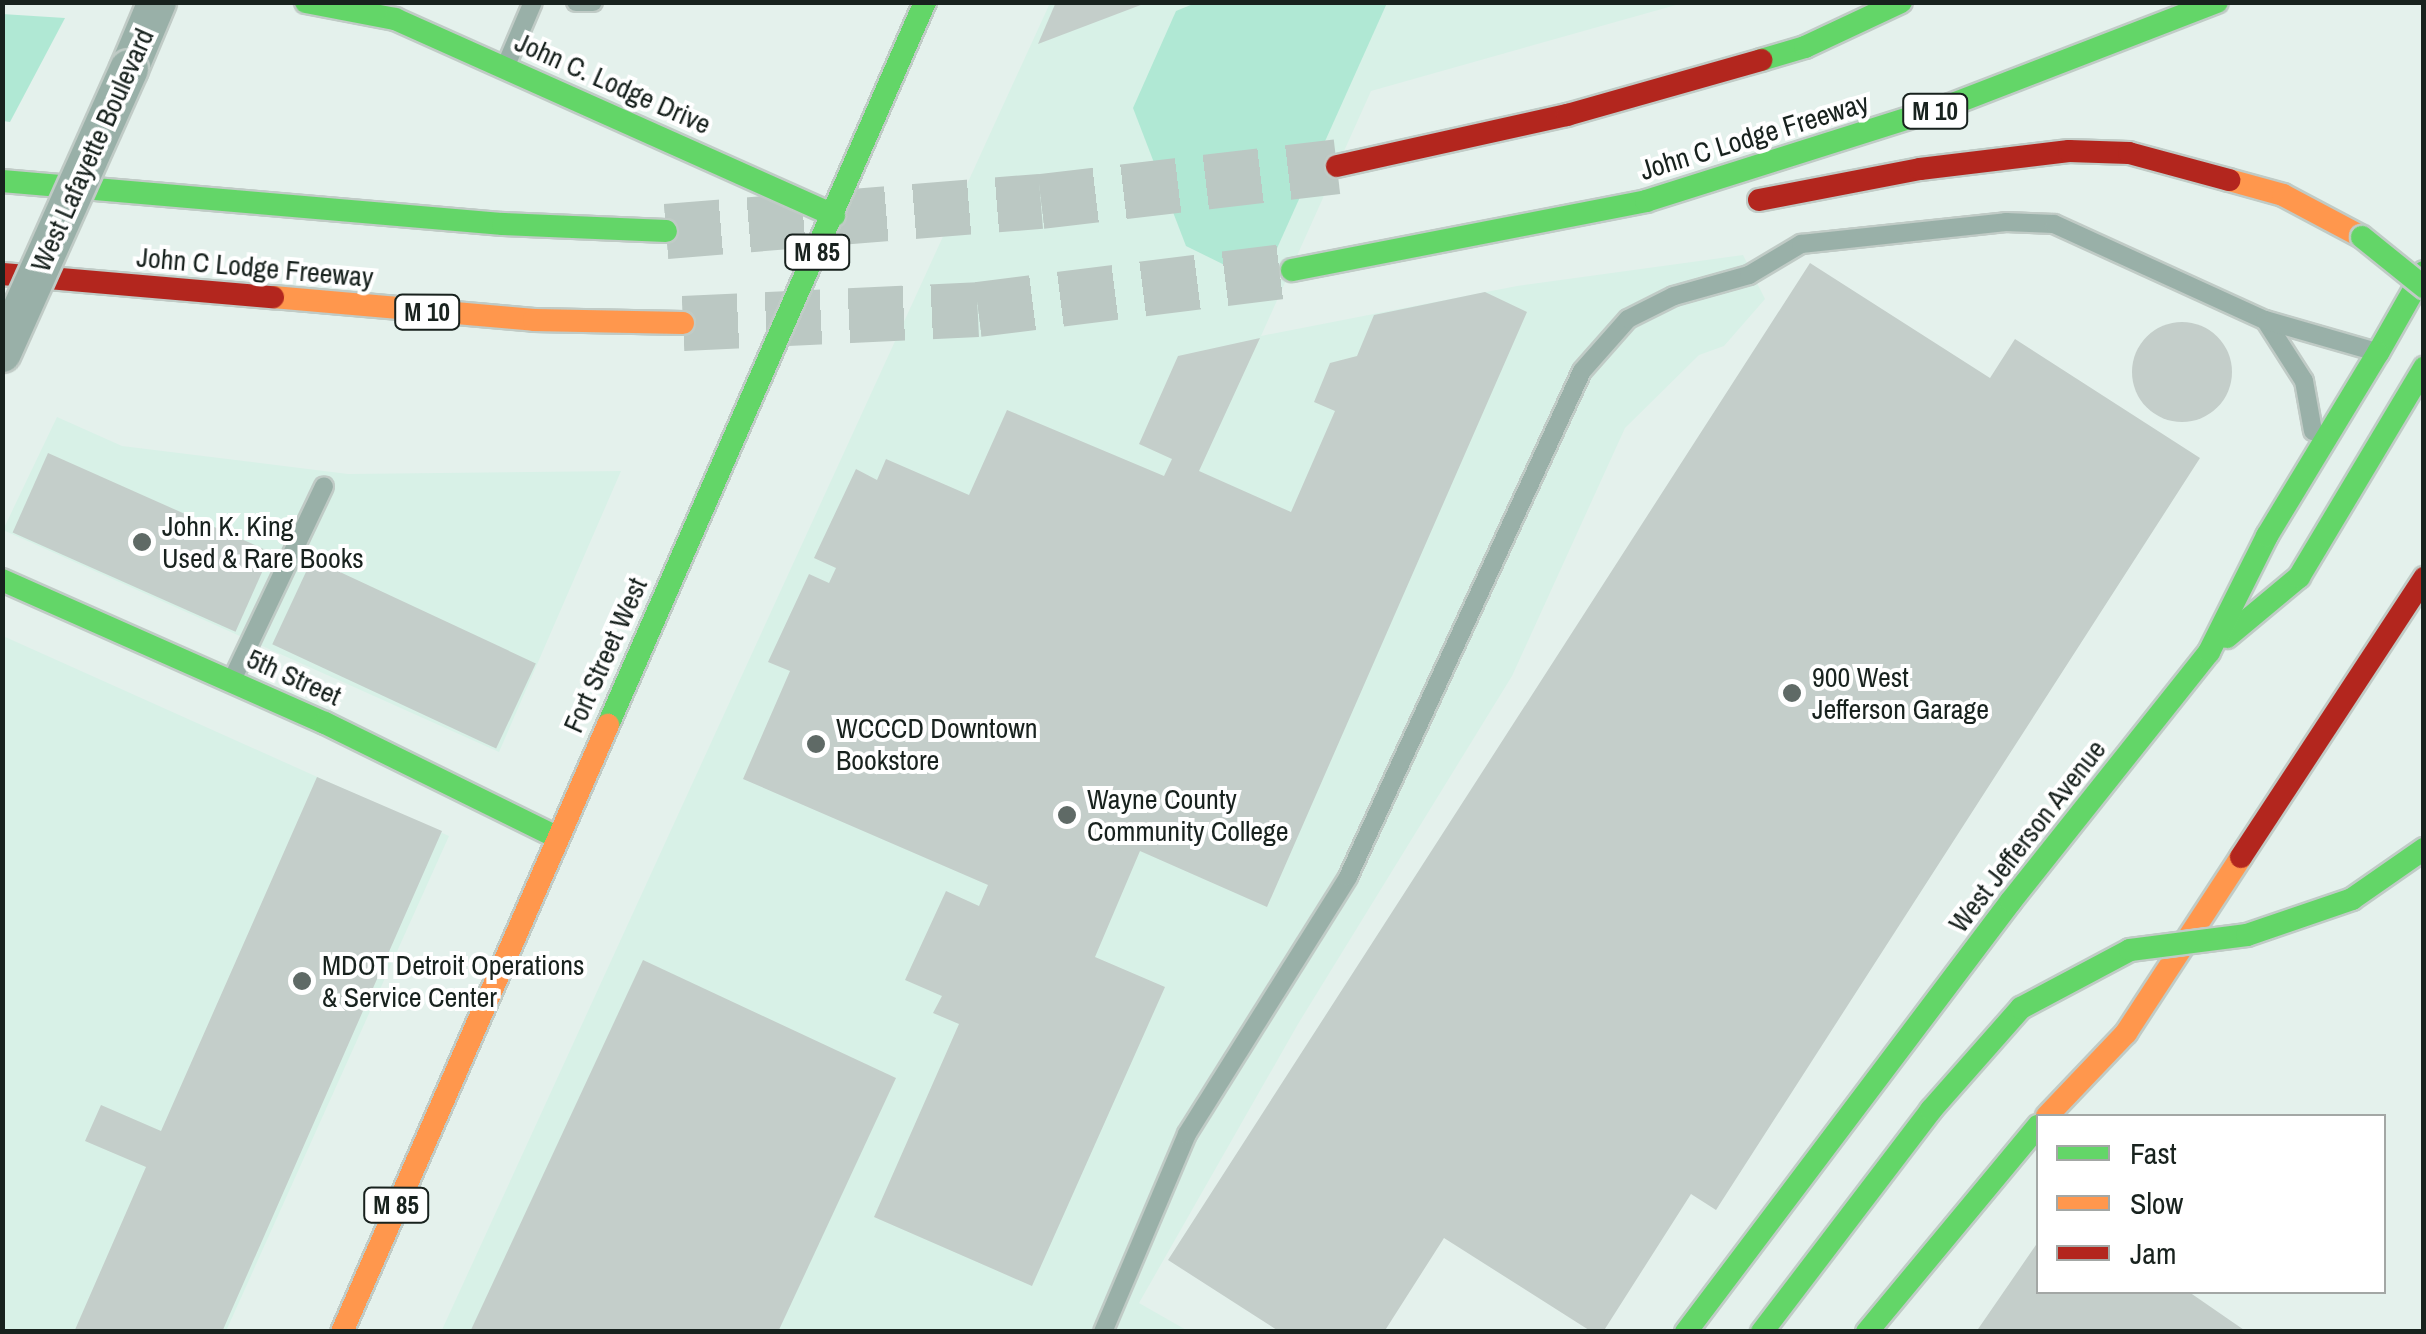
<!DOCTYPE html>
<style>
body{margin:0}
#map{position:relative;width:2426px;height:1334px;overflow:hidden;background:#e4f1ec;font-family:"Archivo Narrow",sans-serif}
div>[style]{position:absolute}
.built>*{inset:0;background:#d8f1e7}
.green>*{inset:0;background:#b0e8d4}
.building>*{inset:0;background:#c4ceca;transform-origin:0 0}
.round{border-radius:50%}
.highway-tunnel>*{height:55px;margin-top:-27.5px;transform-origin:0;background:repeating-linear-gradient(90deg,#bbc8c3 0 55px,transparent 0 83px)}
.roads{filter:drop-shadow(2px 0 #c0cbc6) drop-shadow(-2px 0 #c0cbc6) drop-shadow(0 2px #c0cbc6) drop-shadow(0 -2px #c0cbc6)}
.lane>*{height:18px;margin:-9px;padding:0 9px;transform-origin:9px;border-radius:9px;background:#99b0a8}
.street>*{height:38px;margin:-19px;padding:0 19px;transform-origin:19px;border-radius:19px;background:#99b0a8}
.fast>*{height:22px;margin:-11px;padding:0 11px;transform-origin:11px;border-radius:11px;background:#63d668}
.slow>*{height:22px;margin:-11px;padding:0 11px;transform-origin:11px;border-radius:11px;background:#ff974d}
.jam>*{height:22px;margin:-11px;padding:0 11px;transform-origin:11px;border-radius:11px;background:#b3261e}
.bridges{filter:drop-shadow(2px 0 #c0cbc6) drop-shadow(-2px 0 #c0cbc6) drop-shadow(0 2px #c0cbc6) drop-shadow(0 -2px #c0cbc6)}
.street-bridge>*{height:38px;margin:-19px;padding:0 19px;transform-origin:19px;border-radius:19px;background:#99b0a8}
.fast-bridge>*{height:22px;margin:-11px;padding:0 11px;transform-origin:11px;border-radius:11px;background:#63d668}
.dots>*{width:28px;height:28px;translate:-50% -50%;box-sizing:border-box;border:5px solid #fff;border-radius:50%}
span{translate:-50% -50%;white-space:nowrap;text-align:center;line-height:1.15;-webkit-text-stroke:8px #fff;paint-order:stroke}
.shield-label span{padding:2px 8px;background:#fff;border:2px solid;border-radius:8px;-webkit-text-stroke-width:0}
.shield-label{font-size:25px;color:#18221e;font-weight:700}
.street-label{font-size:28px;color:#18221e}
.poi-label{font-size:28px;color:#18221e}
.left{translate:0 -50%;text-align:left}
.frame{position:absolute;inset:0;border:5px solid #18221e;pointer-events:none}
.legend{position:absolute;left:2036px;top:1114px;width:350px;height:180px;box-sizing:border-box;background:#fff;border:2px solid #a3a7a5;margin:0;padding:12px 18px;list-style:none;font-size:30px;color:#18221e}
.legend li{display:flex;align-items:center;gap:20px;height:50px}
.legend b{width:50px;border:2px solid #a3a7a5}
</style>
<div id="map">
<div class="built">
<div style="clip-path:polygon(1050px 3px,1683px 3px,1371px 91px,1261px 336px,1517px 286px,1743px 255px,1765px 299px,1724px 346px,1699px 355px,1625px 428px,1512px 676px,1298px 1024px,1139px 1303px,1188px 1331px,441px 1332px)"></div>
<div style="clip-path:polygon(57px 417px,122px 446px,348px 474px,621px 471px,499px 752px,3px 530px)"></div>
<div style="clip-path:polygon(3px 636px,449px 836px,226px 1331px,3px 1332px)"></div>
</div>
<div class="green">
<div style="clip-path:polygon(1198px 2px,1387px 3px,1270px 264px,1249px 277px,1186px 246px,1133px 108px,1176px 11px)"></div>
<div style="clip-path:polygon(2px 14px,65px 18px,10px 122px,3px 121px)"></div>
</div>
<div class="building">
<div style="clip-path:polygon(1056px 2px,1146px 2px,1146px 3px,1038px 44px)"></div>
<div style="clip-path:polygon(1810px 263px,1990px 378px,2015px 339px,2200px 458px,1716px 1210px,1691px 1194px,1603px 1332px,1592px 1332px,1444px 1238px,1384px 1332px,1280px 1332px,1168px 1260px)"></div>
<div style="clip-path:polygon(1485px 292px,1527px 312px,1267px 907px,1140px 851px,1095px 957px,1165px 987px,1032px 1286px,874px 1217px,959px 1024px,933px 1013px,942px 996px,905px 980px,946px 891px,979px 906px,988px 885px,743px 779px,790px 671px,768px 662px,809px 574px,829px 583px,836px 568px,814px 558px,856px 469px,877px 480px,886px 459px,969px 495px,1007px 410px,1164px 476px,1172px 459px,1139px 444px,1178px 356px,1260px 338px,1199px 471px,1291px 512px,1335px 411px,1314px 402px,1330px 363px,1357px 356px,1374px 315px)"></div>
<div class="round" style="left:2132px;top:322px;width:100px;height:100px"></div>
<div style="left:48px;top:453px;width:244px;height:87px;rotate:24deg"></div>
<div style="left:312px;top:559px;width:247px;height:94px;rotate:25deg"></div>
<div style="clip-path:polygon(317px 777px,442px 831px,222px 1332px,74px 1332px,146px 1167px,85px 1141px,101px 1105px,161px 1131px)"></div>
<div style="clip-path:polygon(643px 960px,896px 1078px,778px 1332px,470px 1332px)"></div>
<div style="clip-path:polygon(2038px 1242px,2038px 1292px,2189px 1292px,2247px 1332px,1976px 1332px)"></div>
</div>
<div class="highway-tunnel">
<div style="left:666px;top:231px;width:376px;rotate:-4.6deg"></div>
<div style="left:1041px;top:201px;width:298px;rotate:-6.7deg"></div>
<div style="left:683px;top:323px;width:295px;rotate:-2.7deg"></div>
<div style="left:978px;top:309px;width:316px;rotate:-7.1deg"></div>
</div>
<div class="roads">
<div class="lane">
<div style="left:576px;top:2px;width:17px"></div>
<div style="left:507px;top:63px;width:66px;rotate:-66.9deg"></div>
<div style="left:2265px;top:320px;width:72px;rotate:57.4deg"></div>
<div style="left:2304px;top:381px;width:51px;rotate:79.8deg"></div>
<div style="left:233px;top:678px;width:212px;rotate:-64.6deg"></div>
<div style="left:1103px;top:1332px;width:215px;rotate:-67deg"></div>
<div style="left:1187px;top:1134px;width:303px;rotate:-57.9deg"></div>
<div style="left:1348px;top:877px;width:557px;rotate:-65.18deg"></div>
<div style="left:1582px;top:371px;width:69px;rotate:-48.5deg"></div>
<div style="left:1628px;top:319px;width:51px;rotate:-26.6deg"></div>
<div style="left:1674px;top:296px;width:78px;rotate:-15.6deg"></div>
<div style="left:1749px;top:275px;width:61px;rotate:-30.8deg"></div>
<div style="left:1801px;top:244px;width:206px;rotate:-6.1deg"></div>
<div style="left:2006px;top:222px;width:48px;rotate:2.4deg"></div>
<div style="left:2054px;top:224px;width:232px;rotate:24.5deg"></div>
<div style="left:2265px;top:320px;width:112px;rotate:16deg"></div>
</div>
<div class="street">
<div style="left:129px;top:69px;width:73px;rotate:-67.3deg"></div>
</div>
<div class="fast">
<div style="left:306px;top:2px;width:91px;rotate:10.8deg"></div>
<div style="left:395px;top:19px;width:481px;rotate:24.1deg"></div>
<div style="left:1761px;top:60px;width:46px;rotate:-16.5deg"></div>
<div style="left:1805px;top:47px;width:106px;rotate:-25.1deg"></div>
<div style="left:2px;top:181px;width:503px;rotate:4.91deg"></div>
<div style="left:503px;top:224px;width:163px;rotate:2.5deg"></div>
<div style="left:1292px;top:270px;width:361px;rotate:-11deg"></div>
<div style="left:1646px;top:201px;width:319px;rotate:-17.5deg"></div>
<div style="left:1950px;top:105px;width:286px;rotate:-21.1deg"></div>
<div style="left:2378px;top:353px;width:93px;rotate:-60.4deg"></div>
<div style="left:2px;top:580px;width:353px;rotate:23.9deg"></div>
<div style="left:325px;top:723px;width:258px;rotate:26.2deg"></div>
<div style="left:2227px;top:637px;width:94px;rotate:-39.8deg"></div>
<div style="left:2299px;top:577px;width:244px;rotate:-59.1deg"></div>
<div style="left:608px;top:725px;width:789px;rotate:-66.32deg"></div>
<div style="left:1686px;top:1332px;width:540px;rotate:-52.98deg"></div>
<div style="left:2011px;top:901px;width:318px;rotate:-51.5deg"></div>
<div style="left:2209px;top:652px;width:130px;rotate:-63.4deg"></div>
<div style="left:2267px;top:536px;width:214px;rotate:-58.8deg"></div>
<div style="left:1867px;top:1332px;width:268px;rotate:-50.3deg"></div>
</div>
<div class="slow">
<div style="left:2229px;top:180px;width:56px;rotate:15.5deg"></div>
<div style="left:2283px;top:195px;width:89px;rotate:28deg"></div>
<div style="left:273px;top:297px;width:262px;rotate:5deg"></div>
<div style="left:534px;top:320px;width:149px;rotate:1.2deg"></div>
<div style="left:2047px;top:1116px;width:115px;rotate:-46.4deg"></div>
<div style="left:2126px;top:1033px;width:210px;rotate:-56.8deg"></div>
<div style="left:342px;top:1332px;width:663px;rotate:-66.34deg"></div>
</div>
<div class="jam">
<div style="left:1337px;top:166px;width:236px;rotate:-12.5deg"></div>
<div style="left:1567px;top:115px;width:202px;rotate:-15.8deg"></div>
<div style="left:1759px;top:200px;width:164px;rotate:-10.9deg"></div>
<div style="left:1920px;top:169px;width:150px;rotate:-6.9deg"></div>
<div style="left:2069px;top:151px;width:60px;rotate:1.9deg"></div>
<div style="left:2129px;top:153px;width:104px;rotate:15.1deg"></div>
<div style="left:2px;top:274px;width:272px;rotate:4.9deg"></div>
<div style="left:2241px;top:857px;width:334px;rotate:-56.7deg"></div>
</div>
</div>
<div class="bridges">
<div class="street-bridge">
<div style="left:2px;top:353px;width:311px;rotate:-65.9deg"></div>
</div>
<div class="fast-bridge">
<div style="left:2362px;top:237px;width:80px;rotate:38.9deg"></div>
<div style="left:1762px;top:1332px;width:279px;rotate:-52.7deg"></div>
<div style="left:1931px;top:1110px;width:136px;rotate:-48.6deg"></div>
<div style="left:2021px;top:1008px;width:123px;rotate:-28deg"></div>
<div style="left:2130px;top:950px;width:118px;rotate:-7.3deg"></div>
<div style="left:2247px;top:935px;width:111px;rotate:-18.9deg"></div>
<div style="left:2352px;top:899px;width:88px;rotate:-34.8deg"></div>
</div>
</div>
<div class="dots">
<div style="left:142px;top:542px;background:#5f6a66"></div>
<div style="left:1792px;top:693px;background:#5f6a66"></div>
<div style="left:816px;top:744px;background:#5f6a66"></div>
<div style="left:1067px;top:815px;background:#5f6a66"></div>
<div style="left:302px;top:981px;background:#5f6a66"></div>
</div>
<div class="shield-label">
<span style="left:1935px;top:111px">M 10</span>
<span style="left:817px;top:252px">M 85</span>
<span style="left:427px;top:312px">M 10</span>
<span style="left:396px;top:1205px">M 85</span>
</div>
<div class="street-label">
<span style="left:613px;top:83px;rotate:24deg">John C. Lodge Drive</span>
<span style="left:1754px;top:136px;rotate:-17deg">John C Lodge Freeway</span>
<span style="left:92px;top:150px;rotate:-66deg">West Lafayette Boulevard</span>
<span style="left:255px;top:267px;rotate:5deg">John C Lodge Freeway</span>
<span style="left:605px;top:655px;rotate:-66deg">Fort Street West</span>
<span style="left:294px;top:677px;rotate:24deg">5th Street</span>
<span style="left:2027px;top:836px;rotate:-52deg">West Jefferson Avenue</span>
</div>
<div class="poi-label">
<span class="left" style="left:162px;top:542px">John K. King<br>Used &amp; Rare Books</span>
<span class="left" style="left:1812px;top:693px">900 West<br>Jefferson Garage</span>
<span class="left" style="left:836px;top:744px">WCCCD Downtown<br>Bookstore</span>
<span class="left" style="left:1087px;top:815px">Wayne County<br>Community College</span>
<span class="left" style="left:322px;top:981px">MDOT Detroit Operations<br>&amp; Service Center</span>
</div>
<div class="frame"></div>
<ul class="legend">
<li><b style="height:12px;background:#63d668"></b>Fast</li>
<li><b style="height:12px;background:#ff974d"></b>Slow</li>
<li><b style="height:12px;background:#b3261e"></b>Jam</li>
</ul>
</div>
